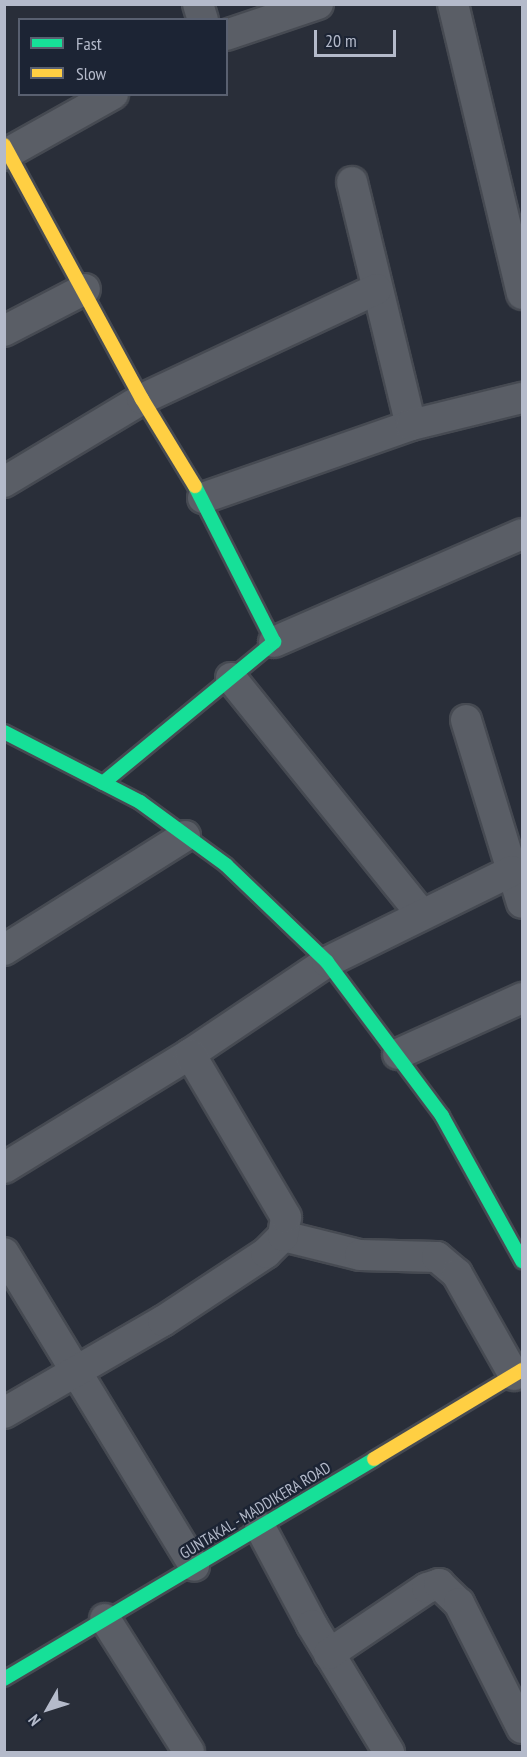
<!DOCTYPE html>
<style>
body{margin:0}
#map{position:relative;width:527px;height:1757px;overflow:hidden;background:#292e39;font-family:"PT Sans Narrow",sans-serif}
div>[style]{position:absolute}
.roads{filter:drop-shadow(2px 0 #464a52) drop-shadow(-2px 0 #464a52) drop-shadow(0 2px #464a52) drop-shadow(0 -2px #464a52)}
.street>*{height:30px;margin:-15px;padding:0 15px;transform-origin:15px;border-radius:15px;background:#5a5e66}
.fast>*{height:14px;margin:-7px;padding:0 7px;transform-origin:7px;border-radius:7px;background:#16e098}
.slow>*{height:14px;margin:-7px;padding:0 7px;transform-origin:7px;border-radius:7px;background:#ffcf43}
span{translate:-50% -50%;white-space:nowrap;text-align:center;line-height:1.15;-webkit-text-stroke:4.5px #1c2434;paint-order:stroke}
.street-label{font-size:16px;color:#b4baca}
.frame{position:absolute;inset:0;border:6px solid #b4baca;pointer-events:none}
.legend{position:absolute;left:18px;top:18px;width:210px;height:78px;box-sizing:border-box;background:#1c2434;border:2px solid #596070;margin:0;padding:8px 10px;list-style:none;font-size:18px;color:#b4baca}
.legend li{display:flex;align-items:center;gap:12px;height:30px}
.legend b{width:30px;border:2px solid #596070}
.north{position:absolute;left:18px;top:1679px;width:60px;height:60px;-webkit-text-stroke:4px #1c2434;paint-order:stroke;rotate:231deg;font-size:16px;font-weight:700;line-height:24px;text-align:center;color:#b4baca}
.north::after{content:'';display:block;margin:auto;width:21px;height:27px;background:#b4baca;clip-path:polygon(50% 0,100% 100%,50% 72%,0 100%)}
.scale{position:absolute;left:314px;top:30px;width:82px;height:27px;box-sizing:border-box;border:3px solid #b4baca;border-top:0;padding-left:8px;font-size:18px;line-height:21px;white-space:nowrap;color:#b4baca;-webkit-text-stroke:4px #1c2434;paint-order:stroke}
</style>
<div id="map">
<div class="roads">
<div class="street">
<div style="left:198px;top:4px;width:17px;rotate:73deg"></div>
<div style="left:453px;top:4px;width:298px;rotate:76.6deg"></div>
<div style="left:226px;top:35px;width:97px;rotate:-18.6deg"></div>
<div style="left:4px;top:155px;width:125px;rotate:-29.2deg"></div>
<div style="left:352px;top:182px;width:250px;rotate:76.4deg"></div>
<div style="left:4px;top:331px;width:91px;rotate:-27.4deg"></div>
<div style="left:4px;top:482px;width:161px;rotate:-31deg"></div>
<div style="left:142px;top:399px;width:259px;rotate:-25.1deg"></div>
<div style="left:203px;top:498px;width:220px;rotate:-19.3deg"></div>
<div style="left:411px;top:425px;width:114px;rotate:-13.7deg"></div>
<div style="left:274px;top:642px;width:270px;rotate:-23.5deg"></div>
<div style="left:231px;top:678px;width:304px;rotate:51.1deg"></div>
<div style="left:466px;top:720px;width:191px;rotate:73deg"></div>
<div style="left:4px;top:950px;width:214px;rotate:-32.2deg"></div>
<div style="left:398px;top:1054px;width:136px;rotate:-24.3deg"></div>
<div style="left:4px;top:1168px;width:218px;rotate:-31.5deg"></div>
<div style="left:190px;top:1054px;width:165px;rotate:-33.9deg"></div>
<div style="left:327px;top:962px;width:206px;rotate:-26.2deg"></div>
<div style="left:283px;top:1236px;width:79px;rotate:13.9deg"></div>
<div style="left:360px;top:1255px;width:77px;rotate:1.5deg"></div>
<div style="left:437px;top:1257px;width:26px;rotate:40deg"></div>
<div style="left:457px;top:1274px;width:116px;rotate:60.6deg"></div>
<div style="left:4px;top:1253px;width:366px;rotate:58.7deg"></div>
<div style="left:4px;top:1413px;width:184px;rotate:-30.1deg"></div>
<div style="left:163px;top:1321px;width:123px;rotate:-33.4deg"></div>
<div style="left:266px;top:1253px;width:24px;rotate:-45deg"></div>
<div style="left:283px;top:1236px;width:19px;rotate:-81deg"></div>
<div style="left:286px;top:1217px;width:189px;rotate:-120.5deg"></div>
<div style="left:260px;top:1527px;width:111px;rotate:62deg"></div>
<div style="left:312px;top:1625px;width:149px;rotate:58.8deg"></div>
<div style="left:105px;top:1619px;width:157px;rotate:57.7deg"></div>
<div style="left:329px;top:1654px;width:118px;rotate:-34deg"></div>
<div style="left:427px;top:1588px;width:13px;rotate:-18deg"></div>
<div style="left:439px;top:1584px;width:28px;rotate:44deg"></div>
<div style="left:459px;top:1603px;width:140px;rotate:63.3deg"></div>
</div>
<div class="fast">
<div style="left:4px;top:732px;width:153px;rotate:27.2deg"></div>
<div style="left:140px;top:802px;width:107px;rotate:36.2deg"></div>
<div style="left:226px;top:865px;width:140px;rotate:43.8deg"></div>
<div style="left:327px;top:962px;width:192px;rotate:53.2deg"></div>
<div style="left:442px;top:1116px;width:166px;rotate:61.1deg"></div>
<div style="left:103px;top:783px;width:222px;rotate:-39.5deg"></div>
<div style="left:274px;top:642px;width:175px;rotate:-116.9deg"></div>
<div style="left:4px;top:1679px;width:430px;rotate:-30.7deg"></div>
</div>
<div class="slow">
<div style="left:4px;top:145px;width:289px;rotate:61.5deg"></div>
<div style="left:142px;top:399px;width:102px;rotate:58.7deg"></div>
<div style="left:374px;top:1459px;width:173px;rotate:-31deg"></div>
</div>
</div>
<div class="street-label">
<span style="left:255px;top:1510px;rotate:-31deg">GUNTAKAL - MADDIKERA ROAD</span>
</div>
<div class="frame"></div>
<ul class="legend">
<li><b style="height:8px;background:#16e098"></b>Fast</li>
<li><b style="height:8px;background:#ffcf43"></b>Slow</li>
</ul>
<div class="north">N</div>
<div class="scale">20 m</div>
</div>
